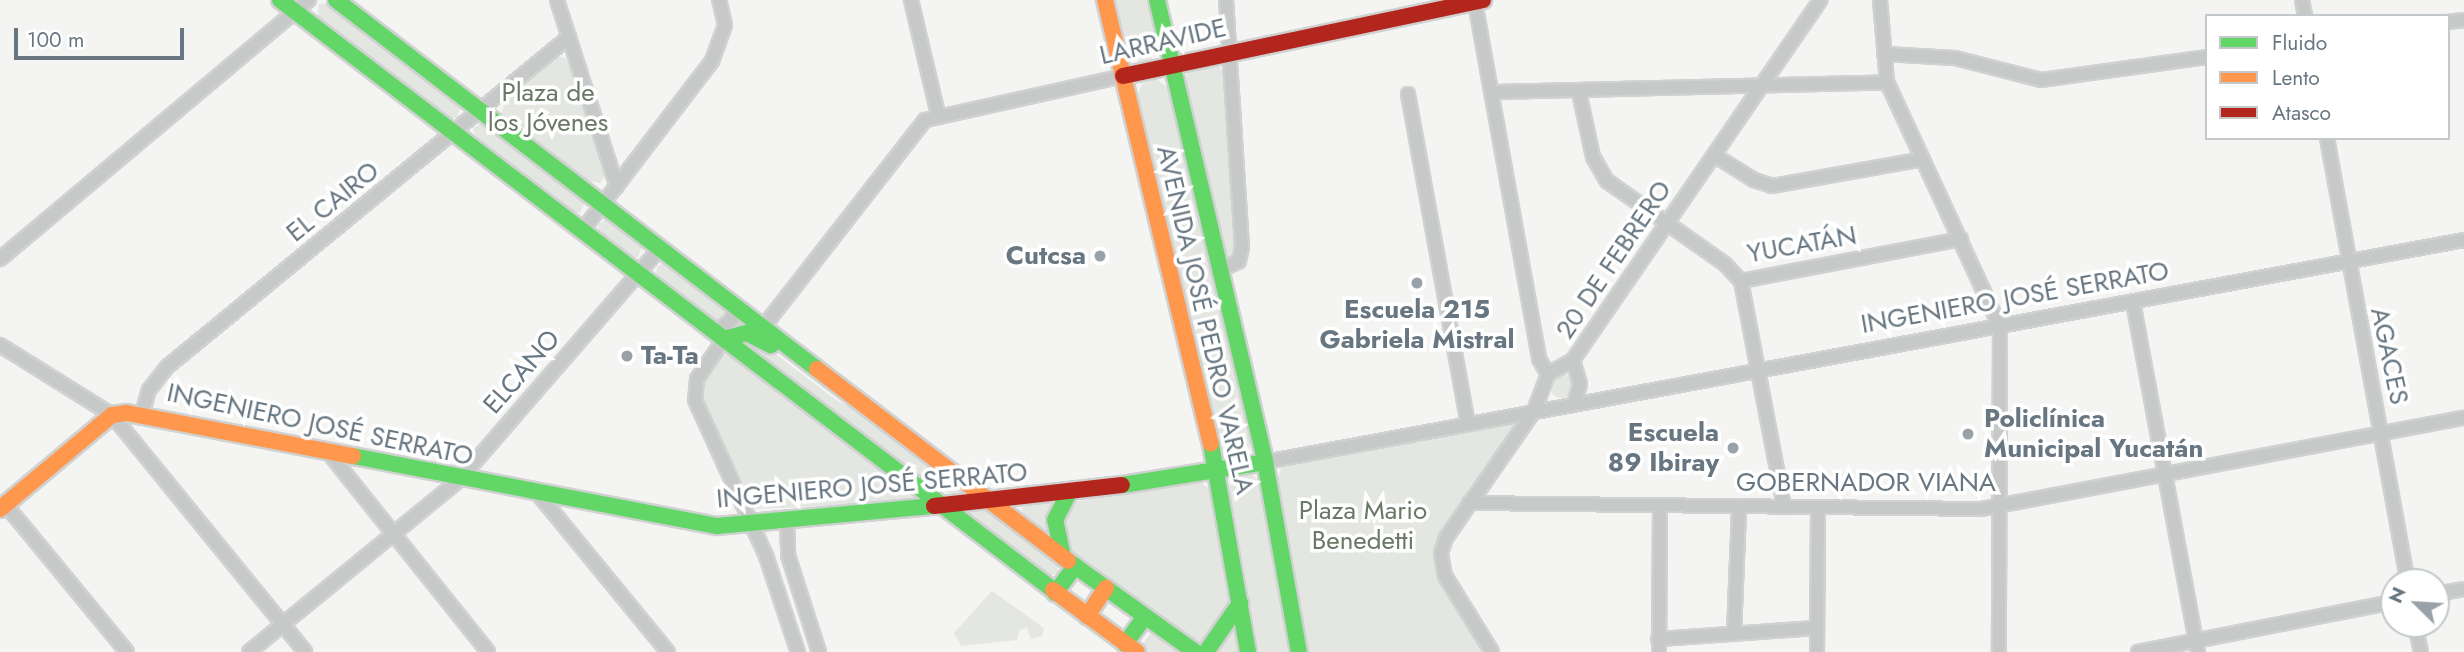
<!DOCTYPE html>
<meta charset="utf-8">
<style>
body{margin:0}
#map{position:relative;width:2464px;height:652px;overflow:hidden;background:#f4f4f3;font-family:Jost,sans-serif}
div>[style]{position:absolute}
.green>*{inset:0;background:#e3e6e1}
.round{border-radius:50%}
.roads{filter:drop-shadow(2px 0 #d0d1d1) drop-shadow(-2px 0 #d0d1d1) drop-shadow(0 2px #d0d1d1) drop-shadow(0 -2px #d0d1d1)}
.street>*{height:12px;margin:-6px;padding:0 6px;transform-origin:6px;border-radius:6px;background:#c7c9c9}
.fast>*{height:16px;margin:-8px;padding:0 8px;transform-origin:8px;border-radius:8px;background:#63d668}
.slow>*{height:16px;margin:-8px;padding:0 8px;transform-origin:8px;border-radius:8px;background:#ff974d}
.jam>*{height:16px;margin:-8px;padding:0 8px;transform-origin:8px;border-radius:8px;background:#b3261e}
.dots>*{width:19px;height:19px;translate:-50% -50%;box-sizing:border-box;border:4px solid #fff;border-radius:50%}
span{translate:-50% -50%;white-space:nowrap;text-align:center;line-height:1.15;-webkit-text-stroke:7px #fff;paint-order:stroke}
.street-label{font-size:26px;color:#677680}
.park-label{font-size:26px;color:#6a7866}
.poi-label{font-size:26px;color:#677680;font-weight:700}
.right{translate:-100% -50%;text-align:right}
.left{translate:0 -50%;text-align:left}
.legend{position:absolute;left:2205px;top:14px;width:245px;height:126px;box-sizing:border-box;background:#fff;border:2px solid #c2c8cc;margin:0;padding:9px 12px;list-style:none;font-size:21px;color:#677680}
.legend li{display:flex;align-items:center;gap:14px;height:35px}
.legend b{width:35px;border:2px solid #c2c8cc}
.north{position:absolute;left:2380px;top:568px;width:70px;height:70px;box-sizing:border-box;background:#fff;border:2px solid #c2c8cc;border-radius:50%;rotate:294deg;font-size:19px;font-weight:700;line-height:28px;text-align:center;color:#677680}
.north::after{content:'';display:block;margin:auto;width:24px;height:32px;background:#98a2a8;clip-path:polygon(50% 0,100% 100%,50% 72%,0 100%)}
.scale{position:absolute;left:14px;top:28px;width:170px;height:32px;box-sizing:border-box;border:4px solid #677680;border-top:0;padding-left:9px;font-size:21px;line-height:24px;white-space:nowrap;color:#677680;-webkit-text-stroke:5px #fff;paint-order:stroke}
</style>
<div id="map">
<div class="green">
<div style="clip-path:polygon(1114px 0,1146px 0,1158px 46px,1151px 60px,1138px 62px,1130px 57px)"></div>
<div style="clip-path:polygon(329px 3px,461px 105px,457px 118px,447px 118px,317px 20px,319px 4px)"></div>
<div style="clip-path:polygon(556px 55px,569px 60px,606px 175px,600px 183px,587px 181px,502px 113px,506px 95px)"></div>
<div style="clip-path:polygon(1218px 64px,1224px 75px,1236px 252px,1231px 259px,1226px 255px,1185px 79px,1189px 71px)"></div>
<div style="clip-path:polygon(1156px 79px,1167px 87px,1252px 437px,1249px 451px,1238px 458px,1220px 447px,1137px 97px,1142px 84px)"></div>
<div style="clip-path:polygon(484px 122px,585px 201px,580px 213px,570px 213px,476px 140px,473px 128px)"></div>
<div style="clip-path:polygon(608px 218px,643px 244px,638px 257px,628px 257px,600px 235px,598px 225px)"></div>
<div style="clip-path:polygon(666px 262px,725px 307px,727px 317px,720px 324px,656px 277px,657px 267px)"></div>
<div style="clip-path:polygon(748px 343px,765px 346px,836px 400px,870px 417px,968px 495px,954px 497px,888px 456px,748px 349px)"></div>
<div style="clip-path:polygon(721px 355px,732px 355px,917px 498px,915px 502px,754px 509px,702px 400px,703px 383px)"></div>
<div class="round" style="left:1550px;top:374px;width:24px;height:24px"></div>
<div style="clip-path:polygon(1510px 422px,1516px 427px,1434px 556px,1445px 588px,1484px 652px,1308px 652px,1277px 480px,1282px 466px)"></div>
<div style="clip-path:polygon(1250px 473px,1259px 481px,1291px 652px,1259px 652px,1229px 487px,1236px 474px)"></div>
<div style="clip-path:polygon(1197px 480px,1211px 490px,1230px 602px,1203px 643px,1192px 640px,1073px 553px,1061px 526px,1073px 502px)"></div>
<div style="clip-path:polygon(1057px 501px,1049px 533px,1021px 511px,1023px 507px)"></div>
<div style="clip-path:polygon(987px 508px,1059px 564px,1057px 573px,1047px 577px,963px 513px)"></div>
<div style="clip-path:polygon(992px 591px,1044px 628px,1042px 636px,1031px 639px,1027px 628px,1020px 629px,1017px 640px,961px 646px,954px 633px)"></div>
<div style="clip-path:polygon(1234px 626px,1240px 652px,1216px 652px)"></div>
<div style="clip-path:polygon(1150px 634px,1156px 634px,1184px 652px,1147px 652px,1143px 644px)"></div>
</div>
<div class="roads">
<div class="street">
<div style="left:557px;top:0;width:196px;rotate:72.2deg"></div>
<div style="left:911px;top:0;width:117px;rotate:76.7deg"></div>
<div style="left:1880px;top:0;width:82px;rotate:85.1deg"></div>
<div style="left:1887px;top:82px;width:270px;rotate:65.2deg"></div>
<div style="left:2000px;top:327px;width:325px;rotate:90.2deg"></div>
<div style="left:2302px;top:0;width:16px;rotate:79deg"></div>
<div style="left:1475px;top:2px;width:363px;rotate:79.8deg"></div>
<div style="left:1539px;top:359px;width:17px;rotate:59deg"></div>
<div style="left:2448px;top:22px;width:16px;rotate:-7deg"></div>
<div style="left:1884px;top:54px;width:71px;rotate:3.2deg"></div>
<div style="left:1955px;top:58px;width:89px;rotate:14.3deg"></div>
<div style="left:2041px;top:80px;width:168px;rotate:-7.9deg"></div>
<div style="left:1491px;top:92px;width:396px;rotate:-1.4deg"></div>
<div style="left:1579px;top:92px;width:66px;rotate:77.8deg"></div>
<div style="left:1593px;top:157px;width:28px;rotate:60deg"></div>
<div style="left:1607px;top:181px;width:144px;rotate:35.1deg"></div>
<div style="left:1725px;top:264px;width:23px;rotate:47deg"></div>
<div style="left:1408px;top:94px;width:335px;rotate:79.7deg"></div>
<div style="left:2327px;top:138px;width:451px;rotate:79.7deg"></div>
<div style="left:1714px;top:155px;width:47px;rotate:32deg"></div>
<div style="left:1754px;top:180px;width:19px;rotate:18deg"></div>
<div style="left:1772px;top:186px;width:153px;rotate:-10.1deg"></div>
<div style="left:582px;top:231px;width:214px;rotate:-52.6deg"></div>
<div style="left:712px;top:61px;width:38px;rotate:-70deg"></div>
<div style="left:725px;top:25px;width:26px;rotate:-103deg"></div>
<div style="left:0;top:259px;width:403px;rotate:-40deg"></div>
<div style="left:1218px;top:271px;width:23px;rotate:-25deg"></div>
<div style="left:1239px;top:261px;width:14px;rotate:-78deg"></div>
<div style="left:1242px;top:247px;width:248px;rotate:-93.7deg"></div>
<div style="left:1741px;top:281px;width:230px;rotate:79.2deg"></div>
<div style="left:1741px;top:281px;width:224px;rotate:-10.8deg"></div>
<div style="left:2133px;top:302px;width:356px;rotate:79.5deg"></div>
<div style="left:764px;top:326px;width:261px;rotate:-52deg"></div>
<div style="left:925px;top:120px;width:203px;rotate:-12.5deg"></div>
<div style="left:715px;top:333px;width:22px;rotate:-39deg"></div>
<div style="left:732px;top:319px;width:16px;rotate:-83deg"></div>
<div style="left:724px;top:339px;width:48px;rotate:124deg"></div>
<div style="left:697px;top:379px;width:21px;rotate:95deg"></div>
<div style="left:695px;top:400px;width:171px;rotate:65.5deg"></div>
<div style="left:766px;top:556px;width:101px;rotate:71.6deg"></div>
<div style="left:0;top:345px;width:132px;rotate:32deg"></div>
<div style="left:112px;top:415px;width:306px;rotate:50.8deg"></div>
<div style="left:1573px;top:360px;width:25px;rotate:74deg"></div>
<div style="left:1580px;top:384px;width:19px;rotate:106deg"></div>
<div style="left:142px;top:414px;width:25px;rotate:-74deg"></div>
<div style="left:149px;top:390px;width:29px;rotate:-52deg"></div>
<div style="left:167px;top:367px;width:520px;rotate:-39.38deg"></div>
<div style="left:328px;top:452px;width:256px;rotate:51.3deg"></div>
<div style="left:1265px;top:462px;width:1219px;rotate:-10.49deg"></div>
<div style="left:539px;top:495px;width:203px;rotate:50.6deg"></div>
<div style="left:1469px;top:503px;width:512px;rotate:0.67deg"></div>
<div style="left:1981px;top:509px;width:491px;rotate:-10.7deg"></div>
<div style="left:5px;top:504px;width:192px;rotate:50.5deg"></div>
<div style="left:787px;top:520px;width:35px;rotate:88deg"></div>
<div style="left:788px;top:555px;width:102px;rotate:72.3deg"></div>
<div style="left:2436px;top:594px;width:28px;rotate:-10deg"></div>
<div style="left:2415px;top:624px;width:29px;rotate:78deg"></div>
<div style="left:1734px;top:634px;width:127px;rotate:-87.7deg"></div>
<div style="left:1658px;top:639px;width:156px;rotate:-4deg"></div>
<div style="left:249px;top:652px;width:273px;rotate:-39.3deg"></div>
<div style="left:460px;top:479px;width:307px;rotate:-49.1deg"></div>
<div style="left:1492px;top:652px;width:89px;rotate:-121.7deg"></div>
<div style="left:1445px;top:576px;width:23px;rotate:-100deg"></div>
<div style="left:1441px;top:553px;width:16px;rotate:-72deg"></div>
<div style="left:1446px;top:538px;width:155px;rotate:-55.3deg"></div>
<div style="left:1534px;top:411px;width:40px;rotate:-69deg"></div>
<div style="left:1548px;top:374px;width:29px;rotate:-29deg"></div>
<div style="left:1573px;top:360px;width:437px;rotate:-55.5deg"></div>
<div style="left:1659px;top:652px;width:146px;rotate:-89.6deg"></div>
<div style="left:1817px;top:652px;width:144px;rotate:-89.6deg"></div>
<div style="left:2138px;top:652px;width:261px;rotate:-11.1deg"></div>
</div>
<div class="fast">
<div style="left:280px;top:0;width:972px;rotate:37.35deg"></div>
<div style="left:336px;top:0;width:606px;rotate:37.49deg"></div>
<div style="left:1157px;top:0;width:474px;rotate:76.8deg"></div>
<div style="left:1265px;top:462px;width:193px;rotate:79.9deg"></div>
<div style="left:724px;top:339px;width:24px;rotate:-15deg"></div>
<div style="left:747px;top:333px;width:27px;rotate:27deg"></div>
<div style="left:1211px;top:444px;width:211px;rotate:79.9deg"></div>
<div style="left:353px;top:456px;width:371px;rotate:10.9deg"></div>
<div style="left:717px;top:526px;width:218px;rotate:-5.3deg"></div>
<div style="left:1122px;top:485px;width:145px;rotate:-9.1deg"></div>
<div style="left:1063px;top:557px;width:38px;rotate:-102deg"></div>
<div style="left:1055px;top:520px;width:29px;rotate:-63deg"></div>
<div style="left:1068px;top:561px;width:156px;rotate:35.6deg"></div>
<div style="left:1055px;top:593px;width:34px;rotate:-53deg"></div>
<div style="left:1125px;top:644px;width:34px;rotate:-54deg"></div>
<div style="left:1206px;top:652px;width:60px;rotate:-55.2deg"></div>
</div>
<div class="slow">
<div style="left:1105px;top:0;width:456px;rotate:76.6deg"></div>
<div style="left:817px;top:369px;width:316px;rotate:37.4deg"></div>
<div style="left:0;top:509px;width:146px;rotate:-40deg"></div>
<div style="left:112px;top:415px;width:15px;rotate:-8deg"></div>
<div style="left:127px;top:413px;width:230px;rotate:10.8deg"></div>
<div style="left:1053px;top:590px;width:104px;rotate:36.4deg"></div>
<div style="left:1087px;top:616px;width:34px;rotate:-56deg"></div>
</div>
<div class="jam">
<div style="left:1123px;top:76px;width:368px;rotate:-11.9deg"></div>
<div style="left:934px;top:506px;width:189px;rotate:-6.4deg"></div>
</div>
</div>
<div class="dots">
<div style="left:1100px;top:256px;background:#98a2a8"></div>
<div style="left:1417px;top:283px;background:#98a2a8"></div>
<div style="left:627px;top:356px;background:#98a2a8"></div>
<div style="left:1968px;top:434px;background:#98a2a8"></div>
<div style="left:1733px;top:448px;background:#98a2a8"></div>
</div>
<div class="street-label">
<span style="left:1163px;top:42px;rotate:-13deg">LARRAVIDE</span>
<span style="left:333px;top:202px;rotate:-39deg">EL CAIRO</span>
<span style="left:1802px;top:245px;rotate:-10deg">YUCATÁN</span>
<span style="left:1614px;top:260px;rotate:-56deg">20 DE FEBRERO</span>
<span style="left:2015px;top:298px;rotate:-10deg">INGENIERO JOSÉ SERRATO</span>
<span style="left:1205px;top:320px;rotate:77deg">AVENIDA JOSÉ PEDRO VARELA</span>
<span style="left:2389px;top:356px;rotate:78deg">AGACES</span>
<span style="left:522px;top:372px;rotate:-49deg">ELCANO</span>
<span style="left:320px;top:425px;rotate:12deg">INGENIERO JOSÉ SERRATO</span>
<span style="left:1866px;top:483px">GOBERNADOR VIANA</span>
<span style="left:872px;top:486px;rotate:-5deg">INGENIERO JOSÉ SERRATO</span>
</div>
<div class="park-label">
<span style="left:548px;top:108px">Plaza de<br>los Jóvenes</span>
<span style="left:1363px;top:526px">Plaza Mario<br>Benedetti</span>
</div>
<div class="poi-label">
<span class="right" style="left:1086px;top:256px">Cutcsa</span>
<span style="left:1417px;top:325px">Escuela 215<br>Gabriela Mistral</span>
<span class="left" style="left:641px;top:356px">Ta-Ta</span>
<span class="left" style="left:1984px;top:434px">Policlínica<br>Municipal Yucatán</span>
<span class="right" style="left:1719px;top:448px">Escuela<br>89 Ibiray</span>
</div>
<ul class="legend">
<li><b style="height:9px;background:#63d668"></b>Fluido</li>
<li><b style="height:9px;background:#ff974d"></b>Lento</li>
<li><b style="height:9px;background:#b3261e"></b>Atasco</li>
</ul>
<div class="north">N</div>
<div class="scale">100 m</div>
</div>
